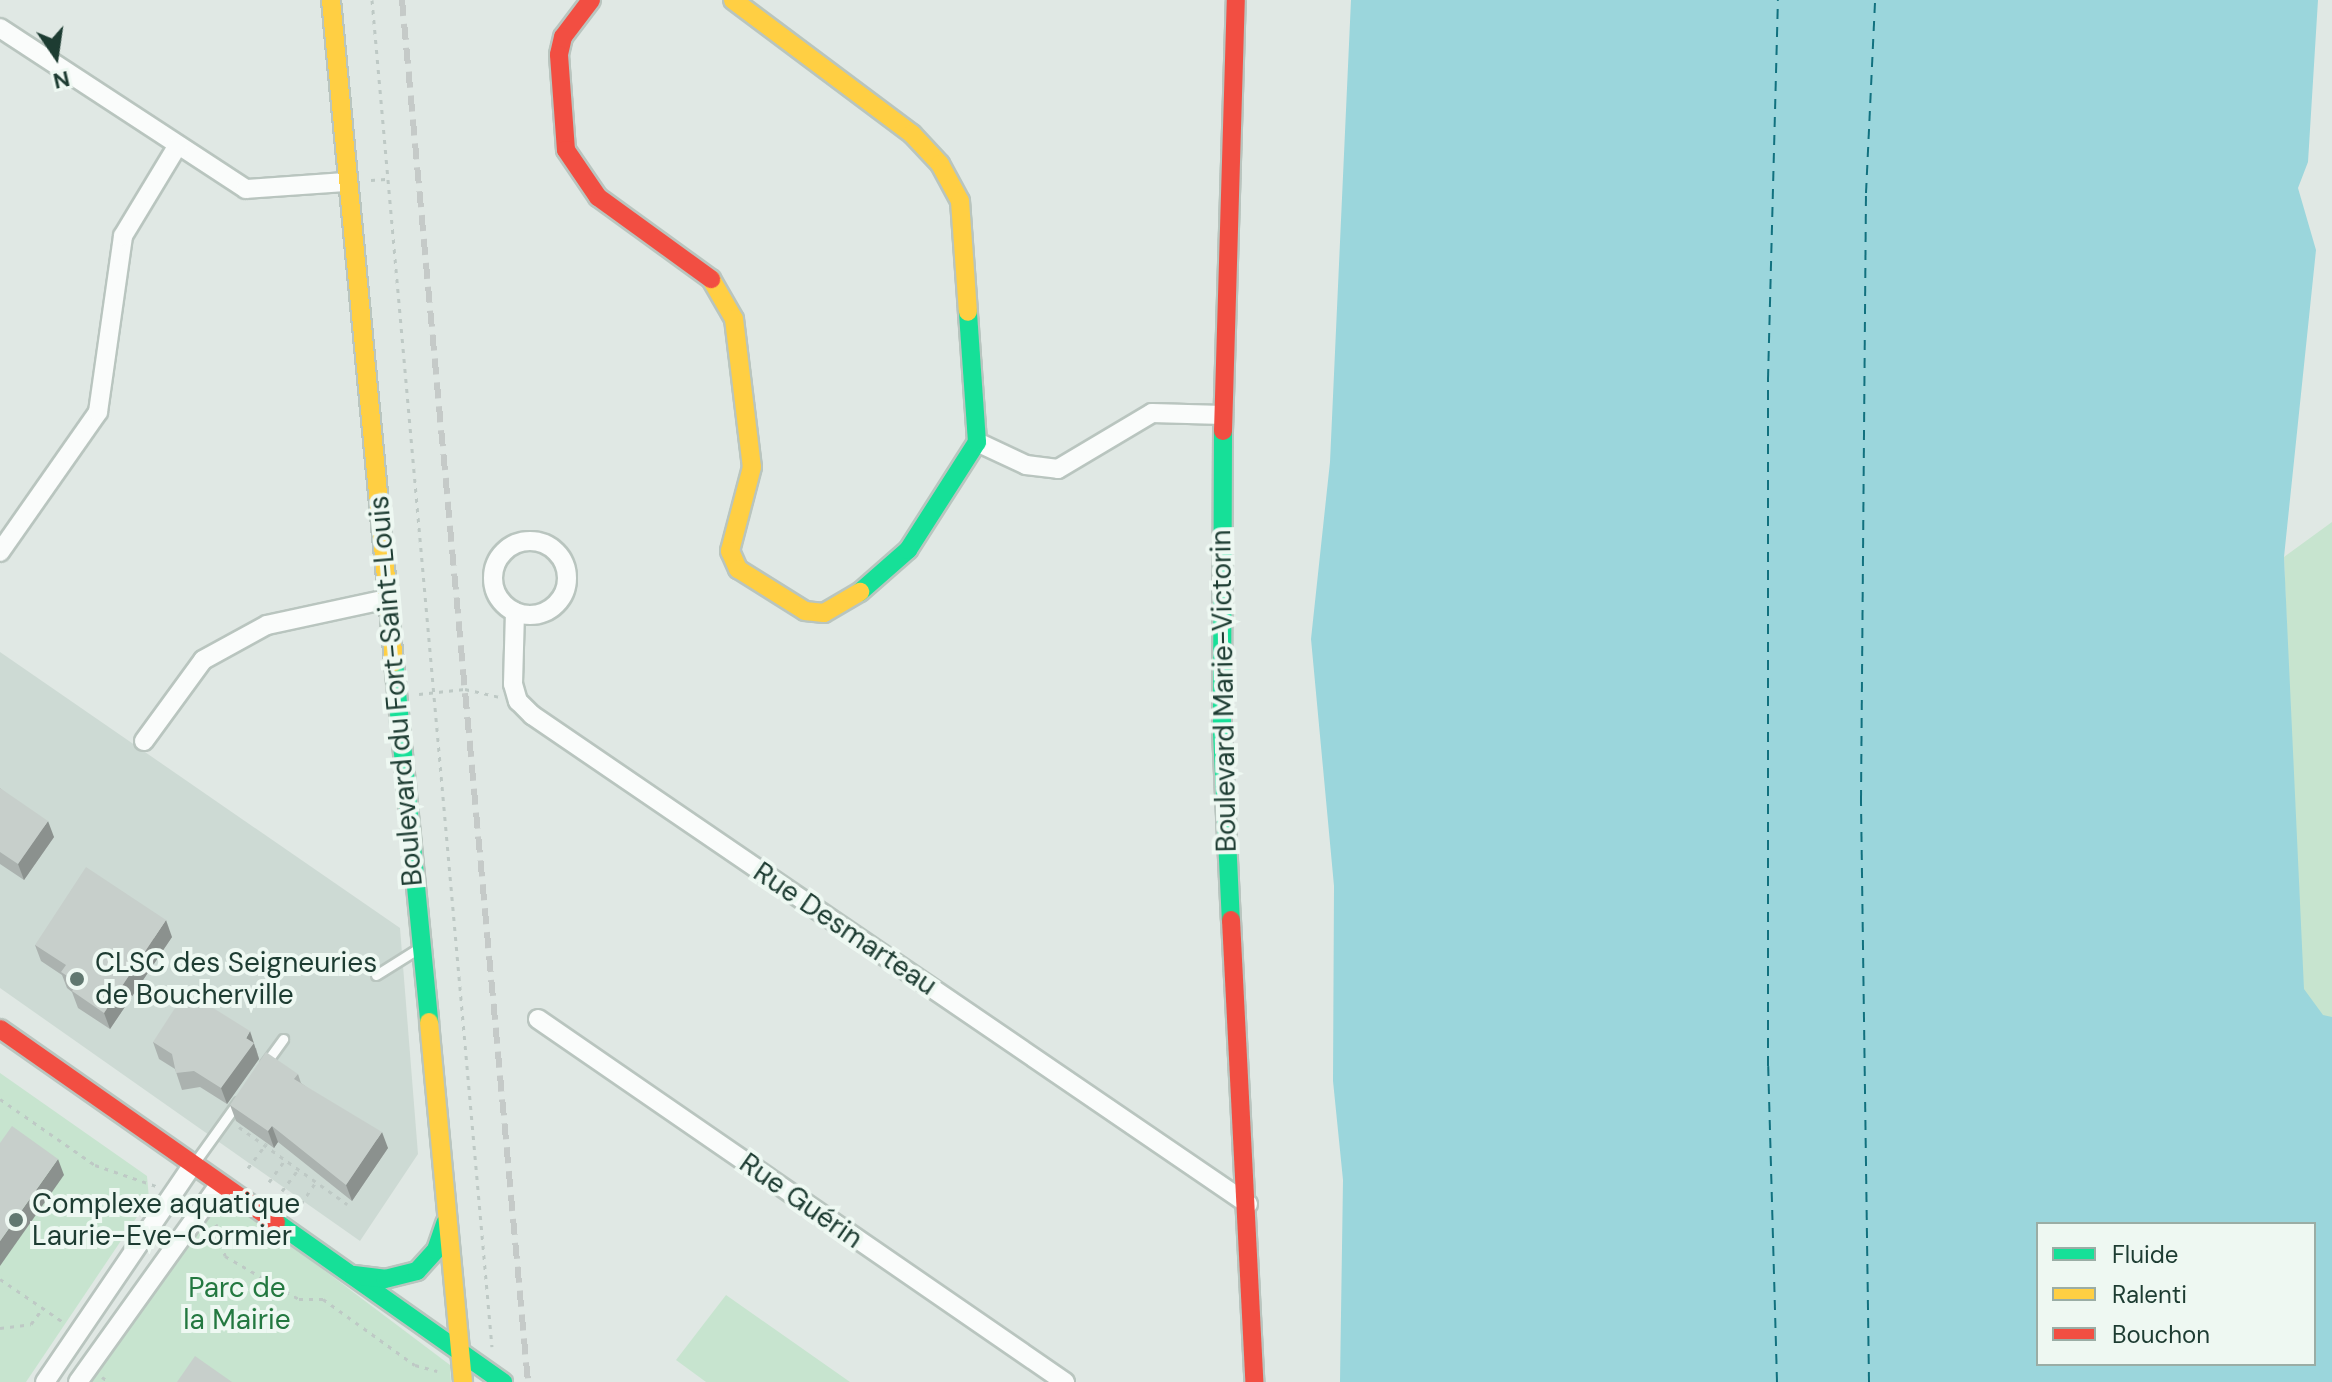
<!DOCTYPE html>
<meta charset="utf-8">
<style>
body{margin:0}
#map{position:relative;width:2332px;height:1382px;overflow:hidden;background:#e0e8e4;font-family:"DM Sans",sans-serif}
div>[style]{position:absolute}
.built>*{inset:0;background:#cddad4}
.green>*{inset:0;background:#c7e4cf}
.water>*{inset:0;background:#9bd6dc}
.ferry>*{height:2px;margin-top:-1px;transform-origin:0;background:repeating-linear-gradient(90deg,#11717f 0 10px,transparent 0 18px)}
.path>*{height:3px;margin-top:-1.5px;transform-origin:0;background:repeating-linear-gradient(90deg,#bec9c5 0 4px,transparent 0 10px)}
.roads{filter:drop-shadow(2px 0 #b9c5bf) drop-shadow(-2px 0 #b9c5bf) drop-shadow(0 2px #b9c5bf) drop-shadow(0 -2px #b9c5bf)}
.lane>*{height:9px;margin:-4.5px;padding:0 4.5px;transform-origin:4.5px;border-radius:4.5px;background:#fafcfb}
.street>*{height:18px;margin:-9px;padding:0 9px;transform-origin:9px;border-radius:9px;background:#fafcfb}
.street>.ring{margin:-9px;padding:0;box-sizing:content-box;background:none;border:18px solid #fafcfb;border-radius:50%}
.fast>*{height:18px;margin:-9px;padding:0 9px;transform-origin:9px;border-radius:9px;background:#16e098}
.slow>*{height:18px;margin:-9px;padding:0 9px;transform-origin:9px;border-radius:9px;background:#ffcf43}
.jam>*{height:18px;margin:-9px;padding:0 9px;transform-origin:9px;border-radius:9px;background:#f24e42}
.rail>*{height:6px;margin-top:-3px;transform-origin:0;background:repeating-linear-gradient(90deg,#c5cac8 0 16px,transparent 0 24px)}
.wall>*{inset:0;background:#abb2af}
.shaded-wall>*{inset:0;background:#8b918e}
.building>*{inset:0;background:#c7cfcb}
.dots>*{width:22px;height:22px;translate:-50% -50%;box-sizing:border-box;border:4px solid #eef8f2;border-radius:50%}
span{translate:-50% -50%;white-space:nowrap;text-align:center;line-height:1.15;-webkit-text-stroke:8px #eef8f2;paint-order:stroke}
.street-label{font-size:28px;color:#1d3c32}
.poi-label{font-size:28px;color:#1d3c32}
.left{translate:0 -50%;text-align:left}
.park-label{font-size:28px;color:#237840}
.legend{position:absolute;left:2036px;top:1222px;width:280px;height:144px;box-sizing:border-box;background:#eef8f2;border:2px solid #9aada5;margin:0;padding:10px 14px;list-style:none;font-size:24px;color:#1d3c32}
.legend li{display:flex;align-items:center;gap:16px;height:40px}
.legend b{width:40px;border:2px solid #9aada5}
.north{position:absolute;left:16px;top:16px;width:80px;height:80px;-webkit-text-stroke:6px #eef8f2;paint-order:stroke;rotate:167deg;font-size:22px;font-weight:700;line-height:32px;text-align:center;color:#1d3c32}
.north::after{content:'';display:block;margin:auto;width:28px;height:36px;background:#1d3c32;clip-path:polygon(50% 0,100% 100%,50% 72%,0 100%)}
</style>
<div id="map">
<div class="built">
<div style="clip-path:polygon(0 652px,400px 928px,418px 1154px,360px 1241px,0 988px)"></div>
</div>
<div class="green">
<div style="clip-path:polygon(2332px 522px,2332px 1139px,2242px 1137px,2296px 869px,2284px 557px)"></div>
<div style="clip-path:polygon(0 1073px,147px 1176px,149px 1199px,26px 1382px,0 1382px)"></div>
<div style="clip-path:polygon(223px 1194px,450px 1365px,451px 1382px,79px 1382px)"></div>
<div style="clip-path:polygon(726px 1295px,850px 1382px,706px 1382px,676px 1360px)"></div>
</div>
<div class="water">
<div style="clip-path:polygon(evenodd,1351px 0,2318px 0,2308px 162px,2298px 188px,2316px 250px,2284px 557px,2304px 989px,2323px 1015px,2332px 1017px,2332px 1382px,1340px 1382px,1343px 1180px,1333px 1081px,1334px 886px,1311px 639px,1330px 462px,1351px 0,2038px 1224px,2314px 1224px,2314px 1364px,2038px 1364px,2038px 1224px)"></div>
</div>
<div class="ferry">
<div style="left:1777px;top:1382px;width:316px;rotate:-91.6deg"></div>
<div style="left:1768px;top:1066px;width:687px;rotate:-90deg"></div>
<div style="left:1768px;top:379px;width:379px;rotate:-88.5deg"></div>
<div style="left:1869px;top:1382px;width:582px;rotate:-90.79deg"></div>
<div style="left:1861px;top:800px;width:607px;rotate:-89.53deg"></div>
<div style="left:1866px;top:193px;width:193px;rotate:-87.3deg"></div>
</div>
<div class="path">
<div style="left:372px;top:0;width:1352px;rotate:84.91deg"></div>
<div style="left:371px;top:180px;width:15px;rotate:-4deg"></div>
<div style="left:419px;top:694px;width:46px;rotate:-6.2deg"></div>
<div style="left:465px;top:689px;width:35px;rotate:13deg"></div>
<div style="left:0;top:1099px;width:116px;rotate:34.8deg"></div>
<div style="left:95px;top:1165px;width:65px;rotate:19deg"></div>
<div style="left:239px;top:1127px;width:133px;rotate:35.5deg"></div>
<div style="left:248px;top:1168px;width:31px;rotate:-53deg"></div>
<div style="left:269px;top:1182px;width:27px;rotate:-54deg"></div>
<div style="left:282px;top:1191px;width:26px;rotate:-53deg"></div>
<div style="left:301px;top:1204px;width:27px;rotate:-56deg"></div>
<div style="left:216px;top:1224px;width:33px;rotate:74deg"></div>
<div style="left:225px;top:1256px;width:86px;rotate:30.2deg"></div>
<div style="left:299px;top:1299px;width:24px"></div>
<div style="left:323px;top:1299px;width:113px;rotate:35.7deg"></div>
<div style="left:415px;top:1365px;width:23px;rotate:15deg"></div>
<div style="left:0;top:1279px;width:76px;rotate:34.3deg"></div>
<div style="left:0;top:1328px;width:31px;rotate:-7deg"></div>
<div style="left:31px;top:1324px;width:20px;rotate:-53deg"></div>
<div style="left:102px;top:1377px;width:9px;rotate:36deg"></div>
</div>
<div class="roads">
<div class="lane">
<div style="left:376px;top:975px;width:51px;rotate:-32.1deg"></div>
<div style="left:265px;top:1064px;width:31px;rotate:-54deg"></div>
<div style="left:195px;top:1162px;width:74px;rotate:-54.4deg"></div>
</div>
<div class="street">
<div style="left:0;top:28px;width:294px;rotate:33.2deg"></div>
<div style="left:246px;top:189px;width:101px;rotate:-4deg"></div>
<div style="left:977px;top:442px;width:54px;rotate:25.1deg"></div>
<div style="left:1026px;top:465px;width:32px;rotate:7deg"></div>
<div style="left:1058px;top:469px;width:109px;rotate:-30.8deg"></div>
<div style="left:1152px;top:413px;width:71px;rotate:1.6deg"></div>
<div class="ring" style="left:493px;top:541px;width:56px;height:56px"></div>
<div style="left:0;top:552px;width:171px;rotate:-55deg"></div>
<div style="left:98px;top:412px;width:178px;rotate:-81.9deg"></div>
<div style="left:123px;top:236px;width:106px;rotate:-58.9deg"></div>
<div style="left:515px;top:612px;width:72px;rotate:91.6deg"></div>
<div style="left:513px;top:684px;width:18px;rotate:74deg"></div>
<div style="left:518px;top:701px;width:20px;rotate:45deg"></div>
<div style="left:532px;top:715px;width:867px;rotate:34.33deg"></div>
<div style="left:144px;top:741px;width:100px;rotate:-53.9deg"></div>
<div style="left:203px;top:660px;width:73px;rotate:-28.7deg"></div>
<div style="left:267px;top:625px;width:123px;rotate:-12.2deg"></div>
<div style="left:538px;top:1019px;width:640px;rotate:34.56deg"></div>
<div style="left:45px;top:1382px;width:263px;rotate:-55.8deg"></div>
<div style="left:78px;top:1382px;width:244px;rotate:-54.4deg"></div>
</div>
<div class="fast">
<div style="left:1223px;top:431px;width:301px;rotate:90.2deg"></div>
<div style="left:1222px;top:732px;width:188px;rotate:87.3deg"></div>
<div style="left:860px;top:592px;width:64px;rotate:-41.2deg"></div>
<div style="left:908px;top:550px;width:128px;rotate:-57.4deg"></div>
<div style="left:977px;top:442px;width:130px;rotate:-94deg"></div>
<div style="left:394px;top:662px;width:362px;rotate:84.4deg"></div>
<div style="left:276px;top:1222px;width:278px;rotate:35.2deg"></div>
<div style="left:354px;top:1275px;width:31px;rotate:7deg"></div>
<div style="left:385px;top:1279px;width:33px;rotate:-14deg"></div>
<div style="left:417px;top:1271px;width:28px;rotate:-48deg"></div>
<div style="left:436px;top:1250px;width:28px;rotate:-71deg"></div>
</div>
<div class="slow">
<div style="left:331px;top:0;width:665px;rotate:84.56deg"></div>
<div style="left:733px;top:0;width:224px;rotate:36.8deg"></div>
<div style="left:912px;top:134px;width:41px;rotate:47deg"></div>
<div style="left:940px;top:164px;width:42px;rotate:61.6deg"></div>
<div style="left:960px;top:201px;width:111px;rotate:85.9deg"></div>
<div style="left:711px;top:279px;width:46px;rotate:60.1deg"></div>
<div style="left:734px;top:319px;width:149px;rotate:83.1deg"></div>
<div style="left:752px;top:467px;width:87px;rotate:104.7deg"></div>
<div style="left:730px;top:551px;width:20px;rotate:66deg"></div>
<div style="left:738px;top:569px;width:79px;rotate:32.1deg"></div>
<div style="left:805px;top:611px;width:19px;rotate:6deg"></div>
<div style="left:824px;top:613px;width:42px;rotate:-30.3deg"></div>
<div style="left:429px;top:1022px;width:362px;rotate:84.6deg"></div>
</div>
<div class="jam">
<div style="left:591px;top:0;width:46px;rotate:127.1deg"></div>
<div style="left:563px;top:37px;width:18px;rotate:103deg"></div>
<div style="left:559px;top:55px;width:95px;rotate:85.8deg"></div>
<div style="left:566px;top:150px;width:57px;rotate:55.8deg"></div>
<div style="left:598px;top:197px;width:140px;rotate:36deg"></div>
<div style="left:1223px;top:431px;width:431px;rotate:-88.3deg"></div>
<div style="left:1231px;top:920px;width:463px;rotate:87.1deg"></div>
<div style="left:0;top:1029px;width:337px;rotate:35deg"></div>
</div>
</div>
<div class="rail">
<div style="left:402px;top:0;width:1388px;rotate:84.79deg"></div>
</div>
<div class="wall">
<div style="clip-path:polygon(0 788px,54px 837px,24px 880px,0 864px)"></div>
<div style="clip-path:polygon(172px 937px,110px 1029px,78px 1008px,72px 992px,67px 988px,62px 975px,41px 961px,35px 945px)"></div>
<div style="clip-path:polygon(153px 1042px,256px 1048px,259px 1059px,227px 1104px,200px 1087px,182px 1090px,175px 1069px,159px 1059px)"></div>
<div style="clip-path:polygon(298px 1074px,301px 1083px,388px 1148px,352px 1201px,278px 1142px,274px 1148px,236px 1121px,230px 1105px)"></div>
</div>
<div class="shaded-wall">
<div style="clip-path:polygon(48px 821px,54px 837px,24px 880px,18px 864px)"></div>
<div style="clip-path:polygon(166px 920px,172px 937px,110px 1029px,104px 1013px)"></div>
<div style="clip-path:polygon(250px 1031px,259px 1059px,227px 1104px,221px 1088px)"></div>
<div style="clip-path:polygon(272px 1126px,278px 1142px,274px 1148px,268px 1131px)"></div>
<div style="clip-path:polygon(382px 1132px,388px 1148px,352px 1201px,346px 1185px)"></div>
<div style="clip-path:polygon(58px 1159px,64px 1175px,0 1266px,0 1241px)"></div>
</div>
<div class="building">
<div style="clip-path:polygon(0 788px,48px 821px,18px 864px,0 852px)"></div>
<div style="clip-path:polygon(86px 867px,166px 920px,104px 1013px,72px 991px,78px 983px,61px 972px,66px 965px,35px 945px)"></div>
<div style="clip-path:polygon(186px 991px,250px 1031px,246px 1038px,254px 1043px,221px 1088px,194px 1071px,176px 1073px,172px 1054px,153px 1042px)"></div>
<div style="clip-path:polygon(266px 1052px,298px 1074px,294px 1079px,382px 1132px,346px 1185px,272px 1126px,268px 1131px,230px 1105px)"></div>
<div style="clip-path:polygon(12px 1126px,58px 1159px,0 1241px,0 1143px)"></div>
<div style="clip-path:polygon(195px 1356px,232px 1382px,177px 1382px)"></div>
</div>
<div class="dots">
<div style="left:77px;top:979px;background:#617870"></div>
<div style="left:16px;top:1220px;background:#617870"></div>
</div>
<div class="street-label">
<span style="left:396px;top:691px;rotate:-95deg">Boulevard du Fort-Saint-Louis</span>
<span style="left:1224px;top:691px;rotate:-91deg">Boulevard Marie-Victorin</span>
<span style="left:845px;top:929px;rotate:34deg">Rue Desmarteau</span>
<span style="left:801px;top:1201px;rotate:35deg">Rue Guérin</span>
</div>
<div class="poi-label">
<span class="left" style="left:95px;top:979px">CLSC des Seigneuries<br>de Boucherville</span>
<span class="left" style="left:32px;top:1220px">Complexe aquatique<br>Laurie-Eve-Cormier</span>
</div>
<div class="park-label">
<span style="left:237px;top:1304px">Parc de<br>la Mairie</span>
</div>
<ul class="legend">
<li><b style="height:10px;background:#16e098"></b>Fluide</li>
<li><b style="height:10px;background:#ffcf43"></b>Ralenti</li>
<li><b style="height:10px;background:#f24e42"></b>Bouchon</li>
</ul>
<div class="north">N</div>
</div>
